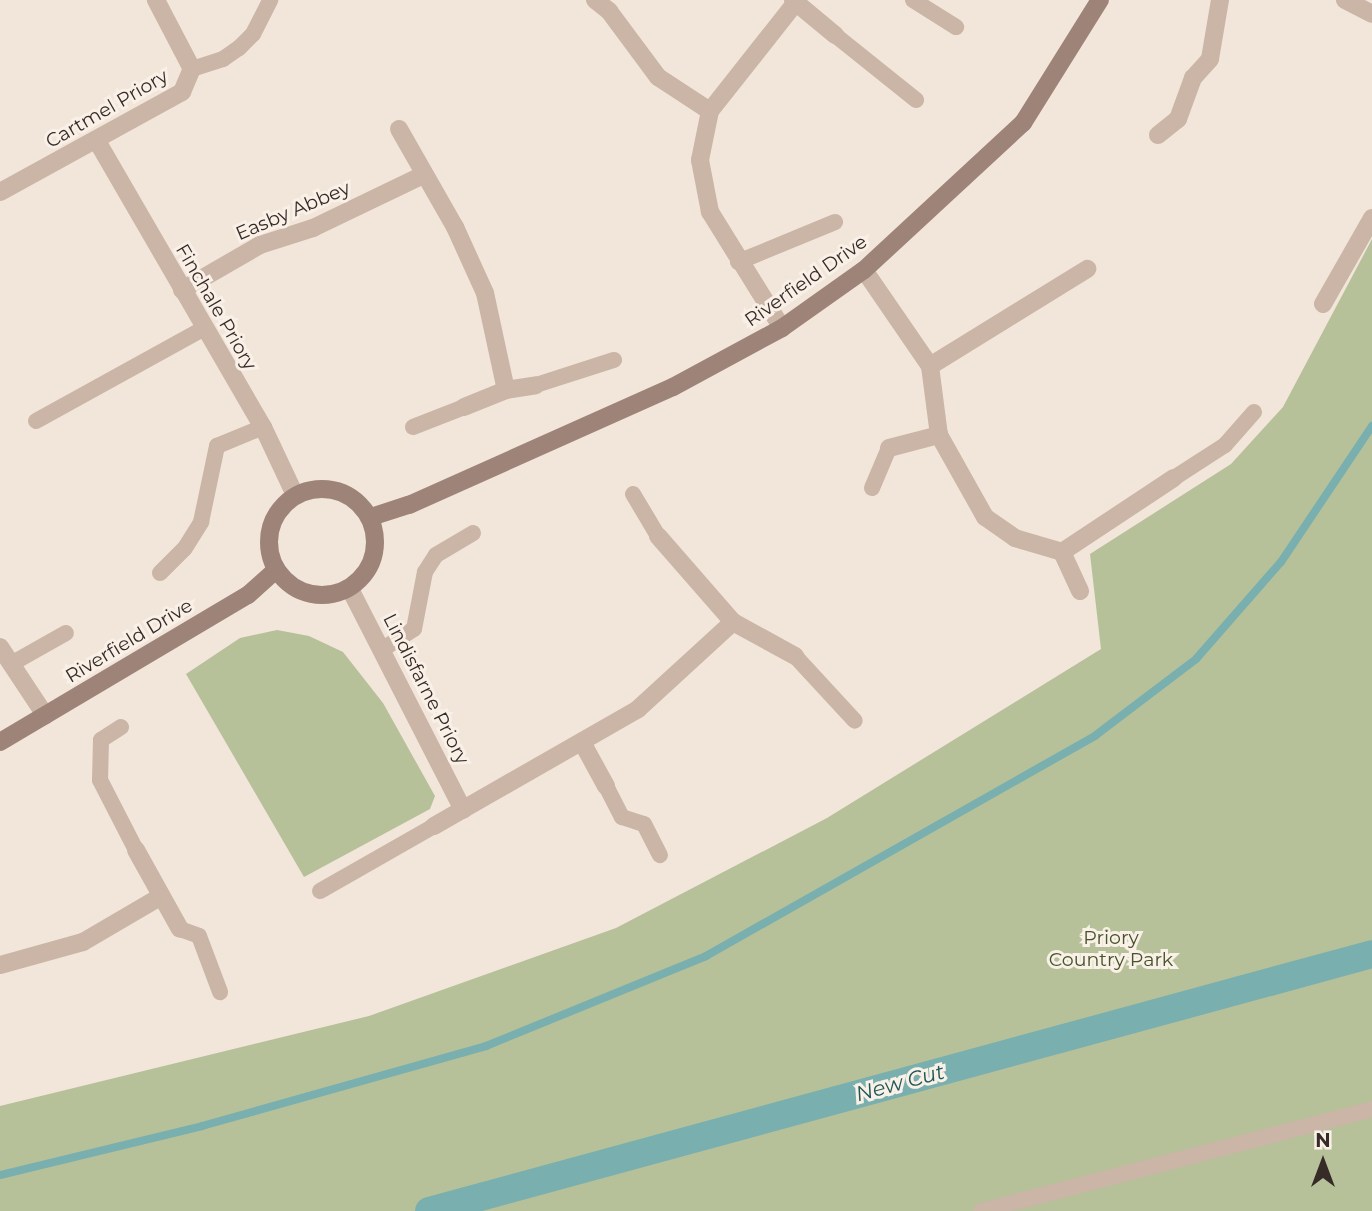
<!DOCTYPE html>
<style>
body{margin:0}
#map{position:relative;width:1372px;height:1211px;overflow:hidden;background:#f2e5da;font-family:Montserrat,sans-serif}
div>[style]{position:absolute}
.green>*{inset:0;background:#b6c19a}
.stream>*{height:8px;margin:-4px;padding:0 4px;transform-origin:4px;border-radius:4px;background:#79afae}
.canal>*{height:28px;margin:-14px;padding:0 14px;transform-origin:14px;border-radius:14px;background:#79afae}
.lane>*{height:16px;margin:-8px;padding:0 8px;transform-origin:8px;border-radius:8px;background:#cab5a6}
.street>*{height:18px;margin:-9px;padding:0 9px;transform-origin:9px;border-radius:9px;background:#cab5a6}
.secondary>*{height:18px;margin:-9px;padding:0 9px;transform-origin:9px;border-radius:9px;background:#9d8378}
.secondary>.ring{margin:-9px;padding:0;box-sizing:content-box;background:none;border:18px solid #9d8378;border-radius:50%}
span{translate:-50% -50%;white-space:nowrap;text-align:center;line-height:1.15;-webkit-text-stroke:6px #f9f0e7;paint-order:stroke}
.street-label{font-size:19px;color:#362b27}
.park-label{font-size:19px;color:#47542b}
.water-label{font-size:21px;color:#1d5757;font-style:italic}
.north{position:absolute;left:1288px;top:1127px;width:70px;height:70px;-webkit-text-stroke:5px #f9f0e7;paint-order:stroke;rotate:0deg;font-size:19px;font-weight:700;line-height:28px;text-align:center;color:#362b27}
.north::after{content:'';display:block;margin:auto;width:24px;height:32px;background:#362b27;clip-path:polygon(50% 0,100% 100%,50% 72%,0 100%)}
</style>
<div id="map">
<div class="green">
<div style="clip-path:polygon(1372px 239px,1372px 1211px,0 1211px,0 1106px,369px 1016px,616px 928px,827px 818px,1101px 649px,1090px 554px,1231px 464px,1283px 407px)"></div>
<div style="clip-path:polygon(277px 630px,309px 636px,343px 652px,383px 703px,435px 796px,430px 809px,304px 877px,186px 674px,240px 638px)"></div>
</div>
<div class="stream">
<div style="left:0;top:1175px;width:208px;rotate:-13.6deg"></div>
<div style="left:202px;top:1126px;width:295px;rotate:-15.7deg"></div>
<div style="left:486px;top:1046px;width:238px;rotate:-22.2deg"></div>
<div style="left:706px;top:956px;width:448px;rotate:-29.5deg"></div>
<div style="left:1096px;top:735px;width:126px;rotate:-37.2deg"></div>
<div style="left:1196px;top:659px;width:129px;rotate:-48.8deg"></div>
<div style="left:1281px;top:562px;width:164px;rotate:-56.2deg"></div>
</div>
<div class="canal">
<div style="left:429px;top:1211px;width:977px;rotate:-15.24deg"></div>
</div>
<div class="lane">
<div style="left:913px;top:0;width:51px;rotate:32.1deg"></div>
<div style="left:835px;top:35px;width:104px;rotate:38.7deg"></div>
<div style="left:192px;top:69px;width:33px;rotate:-18deg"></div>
<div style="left:223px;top:59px;width:19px;rotate:-35deg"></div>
<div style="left:239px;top:48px;width:20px;rotate:-45deg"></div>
<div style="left:253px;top:34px;width:38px;rotate:-63deg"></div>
<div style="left:738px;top:262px;width:105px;rotate:-22.4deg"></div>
<div style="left:536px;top:385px;width:82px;rotate:-17.8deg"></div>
<div style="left:36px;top:421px;width:191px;rotate:-28.9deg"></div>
<div style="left:413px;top:427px;width:55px;rotate:-21.4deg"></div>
<div style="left:1174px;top:478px;width:61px;rotate:-32.9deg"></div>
<div style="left:1225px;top:445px;width:44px;rotate:-48.7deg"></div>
<div style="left:872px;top:488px;width:43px;rotate:-67deg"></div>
<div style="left:633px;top:494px;width:49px;rotate:59.2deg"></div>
<div style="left:160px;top:573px;width:35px;rotate:-45deg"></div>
<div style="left:185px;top:548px;width:31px;rotate:-58deg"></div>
<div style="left:201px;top:522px;width:78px;rotate:-78.1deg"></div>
<div style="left:217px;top:446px;width:50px;rotate:-22.4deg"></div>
<div style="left:383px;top:649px;width:37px;rotate:-33deg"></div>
<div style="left:414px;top:629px;width:58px;rotate:-79.1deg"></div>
<div style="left:425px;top:572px;width:20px;rotate:-57deg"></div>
<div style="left:436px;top:555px;width:43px;rotate:-30.7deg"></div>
<div style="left:795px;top:656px;width:88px;rotate:47.3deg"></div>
<div style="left:11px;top:664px;width:63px;rotate:-29.4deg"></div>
<div style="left:121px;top:727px;width:24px;rotate:147deg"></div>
<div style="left:101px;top:740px;width:40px;rotate:91.4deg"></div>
<div style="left:100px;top:780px;width:79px;rotate:62.8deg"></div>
<div style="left:606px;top:786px;width:35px;rotate:63deg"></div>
<div style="left:622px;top:817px;width:23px;rotate:18deg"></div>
<div style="left:644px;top:824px;width:35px;rotate:63deg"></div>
<div style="left:320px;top:891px;width:131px;rotate:-29.7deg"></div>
<div style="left:180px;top:929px;width:20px;rotate:20deg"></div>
<div style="left:199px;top:936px;width:60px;rotate:69.4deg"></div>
<div style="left:981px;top:1211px;width:404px;rotate:-14.6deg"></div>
</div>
<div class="street">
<div style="left:595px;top:0;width:18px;rotate:38deg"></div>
<div style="left:609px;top:11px;width:82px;rotate:53.4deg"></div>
<div style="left:658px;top:77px;width:62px;rotate:33.2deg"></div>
<div style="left:793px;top:0;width:55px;rotate:39.8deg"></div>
<div style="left:1345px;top:0;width:30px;rotate:27deg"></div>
<div style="left:399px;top:129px;width:113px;rotate:60.3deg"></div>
<div style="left:455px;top:227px;width:72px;rotate:65.6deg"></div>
<div style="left:485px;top:293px;width:99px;rotate:77.8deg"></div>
<div style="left:1158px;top:135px;width:26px;rotate:-39deg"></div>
<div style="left:1178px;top:119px;width:44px;rotate:-69.9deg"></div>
<div style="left:1193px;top:78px;width:25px;rotate:-48deg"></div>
<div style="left:1210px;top:59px;width:60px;rotate:-80.4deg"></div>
<div style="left:97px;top:141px;width:331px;rotate:59.9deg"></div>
<div style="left:263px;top:427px;width:75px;rotate:64.8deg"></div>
<div style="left:0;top:192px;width:208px;rotate:-28.8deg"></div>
<div style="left:182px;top:92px;width:25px;rotate:-67deg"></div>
<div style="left:192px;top:69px;width:78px;rotate:-117.6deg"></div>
<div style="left:864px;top:270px;width:116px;rotate:55.5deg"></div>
<div style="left:930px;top:366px;width:70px;rotate:82.6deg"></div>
<div style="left:939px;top:435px;width:94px;rotate:60.7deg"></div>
<div style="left:985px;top:517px;width:37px;rotate:35deg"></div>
<div style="left:1015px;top:538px;width:49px;rotate:16.6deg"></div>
<div style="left:1062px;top:552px;width:43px;rotate:65.2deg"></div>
<div style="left:182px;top:290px;width:90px;rotate:-30deg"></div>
<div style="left:260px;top:245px;width:56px;rotate:-17.8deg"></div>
<div style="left:313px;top:228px;width:122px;rotate:-25.7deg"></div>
<div style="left:1323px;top:304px;width:99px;rotate:-60.3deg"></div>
<div style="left:782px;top:328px;width:137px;rotate:-121.8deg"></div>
<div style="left:710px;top:212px;width:53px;rotate:-100.9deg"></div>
<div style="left:700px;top:160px;width:50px;rotate:-78.5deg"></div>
<div style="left:710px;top:111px;width:139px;rotate:-51.7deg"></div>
<div style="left:930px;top:366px;width:185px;rotate:-31.7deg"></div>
<div style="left:464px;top:407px;width:45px;rotate:-22deg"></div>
<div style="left:506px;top:390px;width:30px;rotate:-9deg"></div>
<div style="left:889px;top:448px;width:52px;rotate:-14.6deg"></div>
<div style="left:658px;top:536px;width:114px;rotate:48.9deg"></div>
<div style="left:733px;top:622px;width:71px;rotate:28.7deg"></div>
<div style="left:1062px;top:552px;width:134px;rotate:-33.5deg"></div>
<div style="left:350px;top:589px;width:248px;rotate:62.9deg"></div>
<div style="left:0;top:647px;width:82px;rotate:56.5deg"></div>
<div style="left:583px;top:744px;width:48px;rotate:61.3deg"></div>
<div style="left:434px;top:826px;width:235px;rotate:-29.8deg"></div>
<div style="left:638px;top:709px;width:129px;rotate:-42.5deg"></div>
<div style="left:136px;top:850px;width:90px;rotate:60.9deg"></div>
<div style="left:0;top:965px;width:86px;rotate:-15.5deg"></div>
<div style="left:83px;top:942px;width:89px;rotate:-30.3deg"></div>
</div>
<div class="secondary">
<div class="ring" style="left:269px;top:489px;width:88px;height:88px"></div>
<div style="left:371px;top:517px;width:40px;rotate:-18deg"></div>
<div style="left:409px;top:505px;width:289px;rotate:-24.1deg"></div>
<div style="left:673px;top:387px;width:124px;rotate:-28.4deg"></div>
<div style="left:782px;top:328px;width:100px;rotate:-35.3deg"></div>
<div style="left:864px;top:270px;width:217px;rotate:-42.8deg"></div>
<div style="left:1023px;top:123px;width:145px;rotate:-58deg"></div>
<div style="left:0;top:742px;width:288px;rotate:-30.7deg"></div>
<div style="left:248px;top:595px;width:38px;rotate:-42deg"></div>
</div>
<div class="street-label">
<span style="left:107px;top:109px;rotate:-30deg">Cartmel Priory</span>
<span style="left:293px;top:211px;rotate:-23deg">Easby Abbey</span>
<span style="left:806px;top:281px;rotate:-35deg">Riverfield Drive</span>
<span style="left:216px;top:307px;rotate:60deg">Finchale Priory</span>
<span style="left:129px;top:641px;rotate:-31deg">Riverfield Drive</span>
<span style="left:426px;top:689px;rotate:63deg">Lindisfarne Priory</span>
</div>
<div class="park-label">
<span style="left:1111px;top:949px">Priory<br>Country Park</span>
</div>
<div class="water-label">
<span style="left:900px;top:1083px;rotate:-15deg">New Cut</span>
</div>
<div class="north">N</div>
</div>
